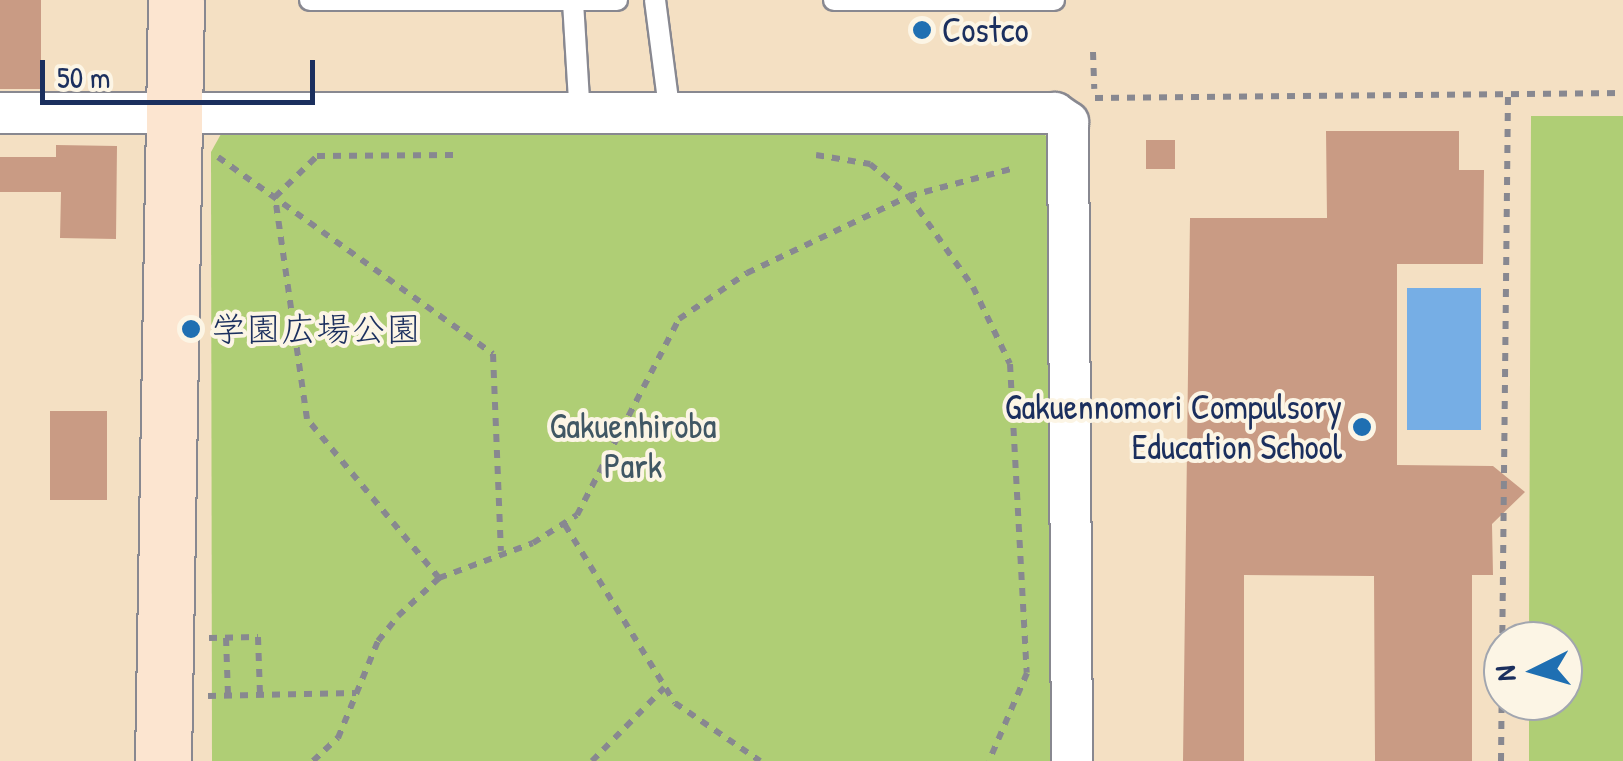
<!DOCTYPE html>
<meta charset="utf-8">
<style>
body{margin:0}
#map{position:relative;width:1623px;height:761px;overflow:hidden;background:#f4e0c3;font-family:"Patrick Hand","Klee One",sans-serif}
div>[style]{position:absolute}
.green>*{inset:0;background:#afce75}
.water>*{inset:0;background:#76aee5;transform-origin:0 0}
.building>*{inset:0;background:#c99b84;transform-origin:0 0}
.path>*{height:6px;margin-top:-3px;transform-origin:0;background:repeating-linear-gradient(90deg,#888890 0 8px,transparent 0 16px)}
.roads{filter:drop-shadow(2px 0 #888890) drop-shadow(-2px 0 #888890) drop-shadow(0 2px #888890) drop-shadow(0 -2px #888890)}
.lane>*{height:20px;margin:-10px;padding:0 10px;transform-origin:10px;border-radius:10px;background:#fff}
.street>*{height:40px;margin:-20px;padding:0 20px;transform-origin:20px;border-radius:20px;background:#fff}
.secondary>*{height:55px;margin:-27.5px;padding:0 27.5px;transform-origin:27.5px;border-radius:27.5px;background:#fce5d0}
.dots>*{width:28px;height:28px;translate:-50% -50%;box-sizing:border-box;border:5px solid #fcf5e5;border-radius:50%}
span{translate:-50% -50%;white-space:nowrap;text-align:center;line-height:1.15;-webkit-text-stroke:8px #fcf5e5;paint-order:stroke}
.poi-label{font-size:35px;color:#1b2f5e}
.left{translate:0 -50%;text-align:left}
.right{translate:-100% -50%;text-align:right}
.park-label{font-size:35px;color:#405764}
.north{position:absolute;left:1483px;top:621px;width:100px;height:100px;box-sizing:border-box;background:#fcf5e5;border:2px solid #a2a6af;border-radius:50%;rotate:265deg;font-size:28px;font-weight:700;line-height:40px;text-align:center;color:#1b2f5e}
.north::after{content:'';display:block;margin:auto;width:35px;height:45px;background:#1f6fb2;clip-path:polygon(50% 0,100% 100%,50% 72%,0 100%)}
.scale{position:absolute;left:40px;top:60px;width:275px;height:45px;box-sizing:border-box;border:5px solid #1b2f5e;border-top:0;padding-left:12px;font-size:30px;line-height:35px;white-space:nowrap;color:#1b2f5e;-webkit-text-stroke:8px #fcf5e5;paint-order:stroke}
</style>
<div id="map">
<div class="green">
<div style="clip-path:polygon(1531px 116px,1623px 116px,1623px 761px,1529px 761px,1529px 701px,1563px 701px,1563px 641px,1529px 641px)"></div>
<div style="clip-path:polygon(1042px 132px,1051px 141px,1055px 761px,212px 761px,211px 152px,221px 134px)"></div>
</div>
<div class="water">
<div style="left:1407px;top:288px;width:74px;height:142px"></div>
</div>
<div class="building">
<div style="left:0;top:0;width:41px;height:89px"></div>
<div style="clip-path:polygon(1326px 131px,1459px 131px,1459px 170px,1484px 170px,1483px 264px,1397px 264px,1397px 465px,1493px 466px,1525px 492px,1492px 524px,1493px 575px,1472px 575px,1472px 761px,1375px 761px,1374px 576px,1244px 575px,1244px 761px,1183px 761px,1190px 218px,1327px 218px)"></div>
<div style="left:1146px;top:140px;width:29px;height:29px"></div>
<div style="clip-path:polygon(56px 145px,117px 146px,116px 239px,60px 238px,61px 192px,0 192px,0 157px,56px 157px)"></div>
<div style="left:50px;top:411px;width:57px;height:89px"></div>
</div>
<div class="path">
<div style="left:1093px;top:52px;width:37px;rotate:88deg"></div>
<div style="left:1095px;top:98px;width:528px;rotate:-0.54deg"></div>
<div style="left:816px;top:155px;width:55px;rotate:9.5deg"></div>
<div style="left:870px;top:164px;width:50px;rotate:39.4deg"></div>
<div style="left:909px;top:196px;width:111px;rotate:54.9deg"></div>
<div style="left:973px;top:287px;width:85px;rotate:64.3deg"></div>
<div style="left:1010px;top:364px;width:309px;rotate:86.9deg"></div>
<div style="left:1027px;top:673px;width:96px;rotate:113.4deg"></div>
<div style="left:218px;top:157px;width:338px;rotate:35.6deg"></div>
<div style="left:493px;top:354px;width:197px;rotate:87.7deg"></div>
<div style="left:565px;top:525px;width:209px;rotate:58.3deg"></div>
<div style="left:675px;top:703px;width:103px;rotate:34.3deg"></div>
<div style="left:439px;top:578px;width:207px;rotate:-129.7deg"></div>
<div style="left:307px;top:419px;width:224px;rotate:-98.2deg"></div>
<div style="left:275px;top:197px;width:59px;rotate:-44.3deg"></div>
<div style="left:317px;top:156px;width:136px;rotate:-0.4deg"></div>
<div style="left:209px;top:638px;width:49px;rotate:-1.2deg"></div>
<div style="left:258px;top:637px;width:58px;rotate:88deg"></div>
<div style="left:226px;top:638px;width:57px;rotate:88deg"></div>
<div style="left:208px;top:696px;width:148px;rotate:-1.2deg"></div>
<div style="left:313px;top:761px;width:34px;rotate:-43deg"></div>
<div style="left:338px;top:738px;width:105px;rotate:-67.6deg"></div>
<div style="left:378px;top:641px;width:32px;rotate:-51deg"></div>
<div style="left:398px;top:616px;width:56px;rotate:-42.8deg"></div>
<div style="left:439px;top:578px;width:100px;rotate:-20.4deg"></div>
<div style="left:533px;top:543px;width:52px;rotate:-32.5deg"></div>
<div style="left:577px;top:515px;width:221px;rotate:-62.5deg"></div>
<div style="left:679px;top:319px;width:82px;rotate:-34.1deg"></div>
<div style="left:747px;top:273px;width:179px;rotate:-25.4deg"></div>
<div style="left:909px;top:196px;width:106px;rotate:-14.8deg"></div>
<div style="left:592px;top:761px;width:103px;rotate:-45.4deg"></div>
<div style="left:1501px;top:761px;width:668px;rotate:-89.4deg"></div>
</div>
<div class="roads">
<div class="lane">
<div style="left:310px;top:0;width:307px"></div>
<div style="left:655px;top:0;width:117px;rotate:82.6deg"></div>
<div style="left:834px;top:0;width:220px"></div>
<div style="left:573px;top:2px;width:114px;rotate:86.5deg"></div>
</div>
<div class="street">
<div style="left:0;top:113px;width:1055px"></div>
<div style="left:1055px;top:113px;width:16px;rotate:35deg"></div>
<div style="left:1068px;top:122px;width:639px;rotate:89.64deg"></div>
</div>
<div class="secondary">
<div style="left:163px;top:761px;width:761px;rotate:-89.02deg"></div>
</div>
</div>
<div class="dots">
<div style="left:922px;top:30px;background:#1f6fb2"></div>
<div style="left:191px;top:329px;background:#1f6fb2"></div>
<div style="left:1362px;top:427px;background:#1f6fb2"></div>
</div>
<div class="poi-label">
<span class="left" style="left:942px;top:30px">Costco</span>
<span class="left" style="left:211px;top:329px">学園広場公園</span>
<span class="right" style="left:1342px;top:427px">Gakuennomori Compulsory<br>Education School</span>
</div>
<div class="park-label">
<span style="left:633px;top:446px">Gakuenhiroba<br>Park</span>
</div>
<div class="north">N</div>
<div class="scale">50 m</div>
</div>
